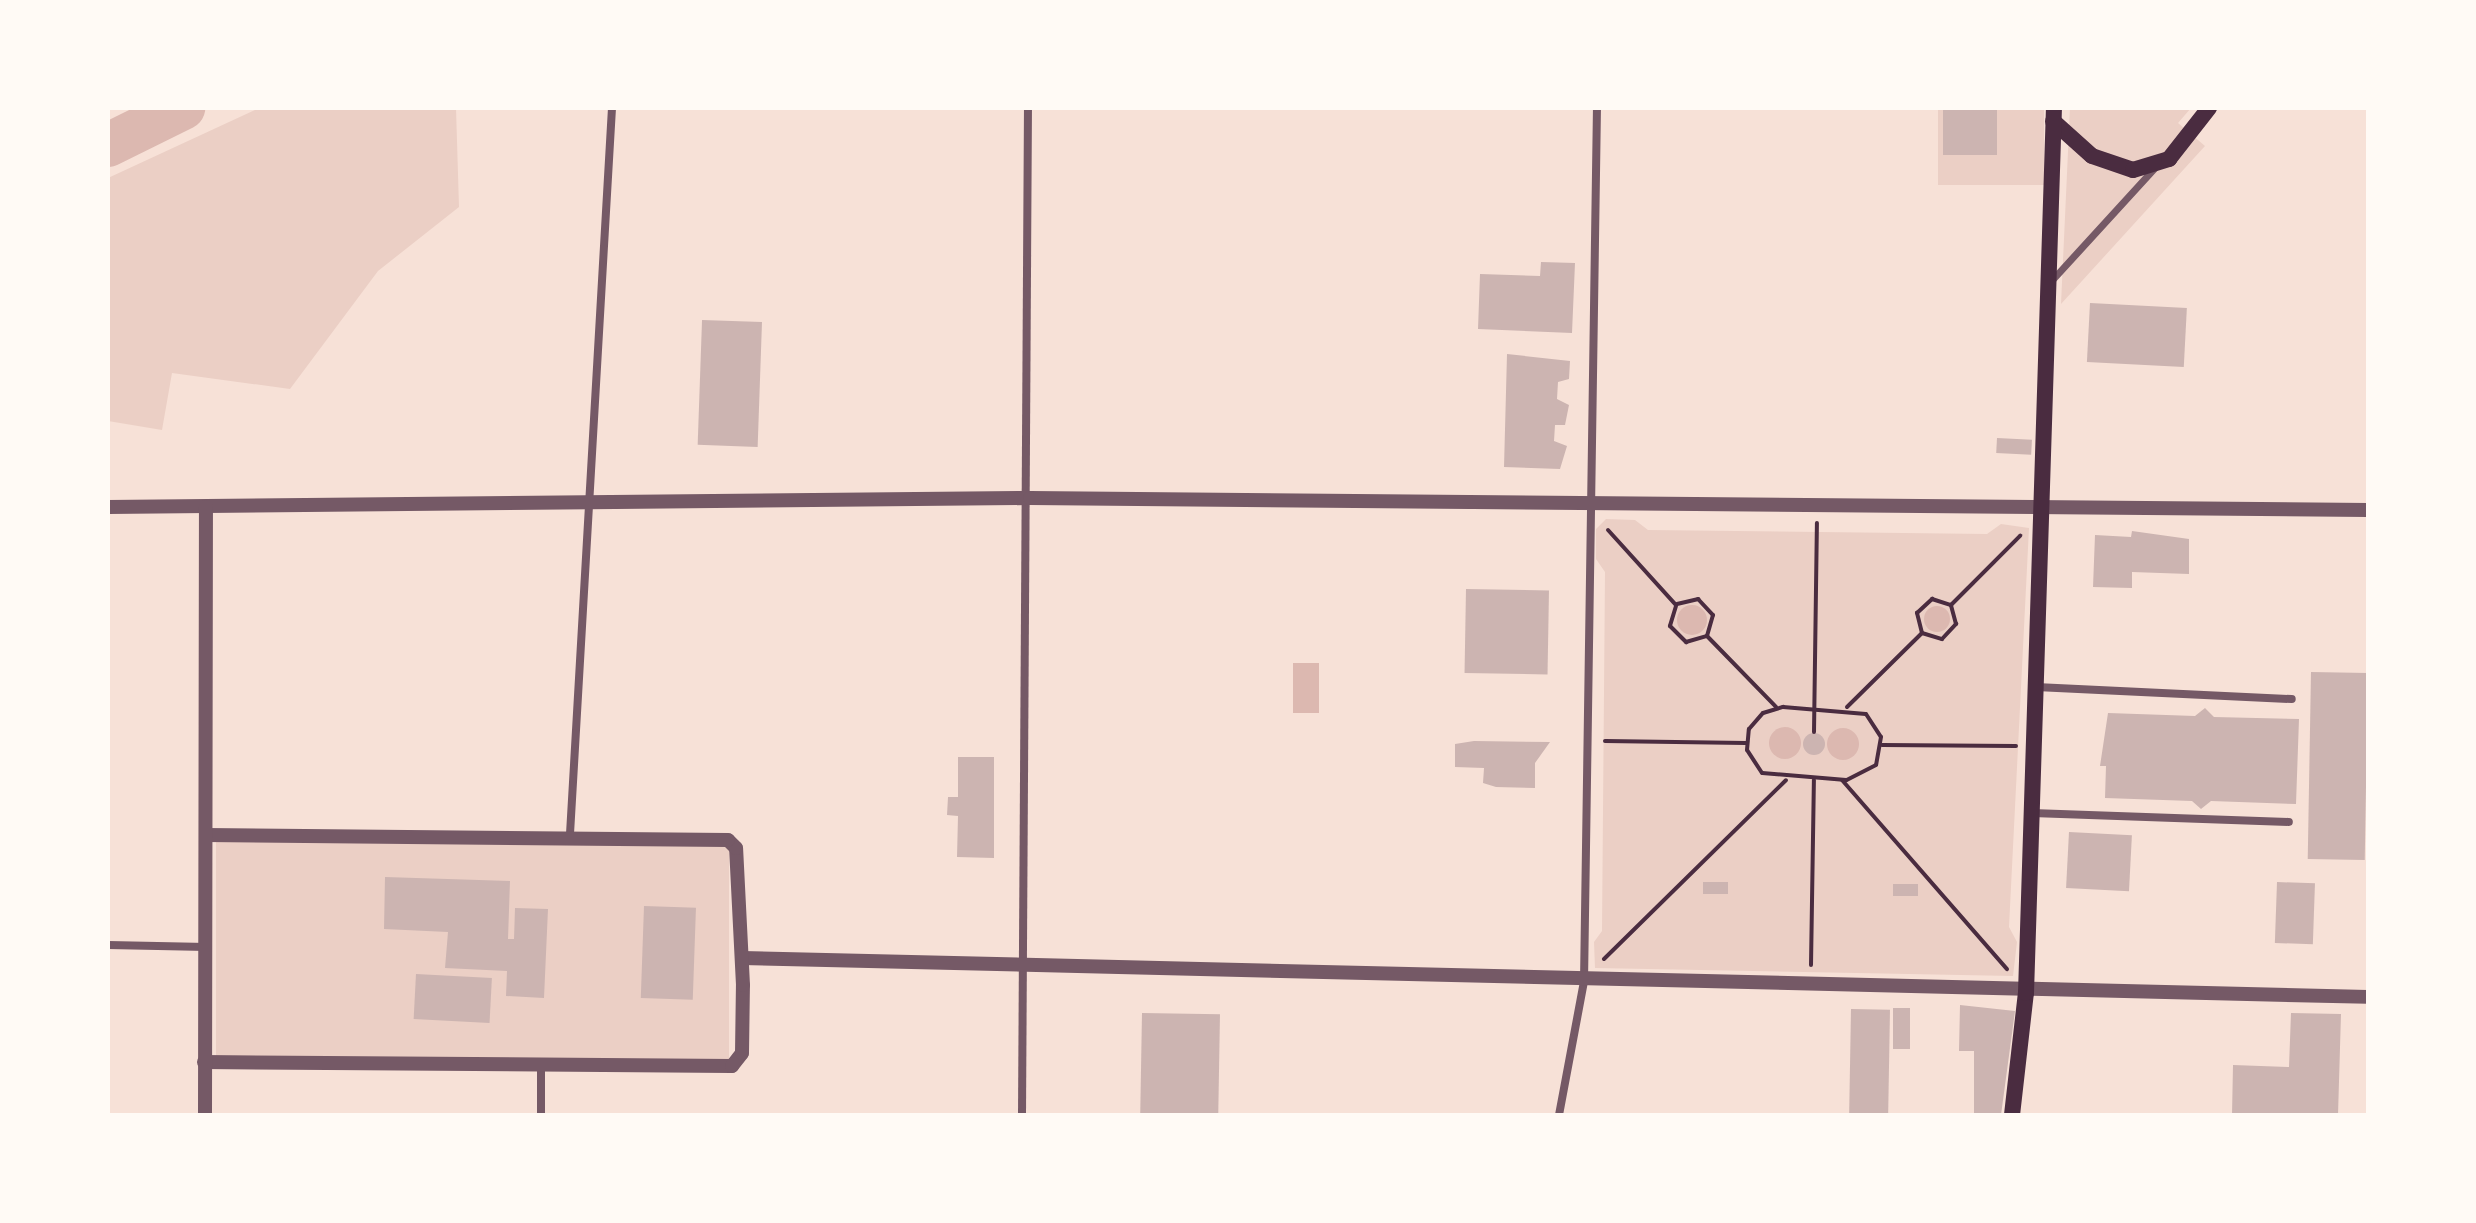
<!DOCTYPE html>
<style>
body{margin:0}
#map{position:relative;width:2476px;height:1223px;overflow:hidden;background:#f7e1d7;font-family:"PT Sans",sans-serif}
div>[style]{position:absolute}
.green>*{inset:0;background:#ebcfc5;transform-origin:0 0}
.water>*{inset:0;background:#dcb8b0;transform-origin:0 0}
.round{border-radius:50%}
.river>*{height:44px;margin:-22px;padding:0 22px;transform-origin:22px;border-radius:22px;background:#dcb8b0}
.building>*{inset:0;background:#ccb4b1;transform-origin:0 0}
.path>*{height:4px;margin:-2px;padding:0 2px;transform-origin:2px;border-radius:2px;background:#4a2c40}
.pedestrian>*{height:7px;margin:-3.5px;padding:0 3.5px;transform-origin:3.5px;border-radius:3.5px;background:#755966}
.minor>*{height:8px;margin:-4px;padding:0 4px;transform-origin:4px;border-radius:4px;background:#755966}
.tertiary>*{height:14px;margin:-7px;padding:0 7px;transform-origin:7px;border-radius:7px;background:#755966}
.secondary>*{height:16px;margin:-8px;padding:0 8px;transform-origin:8px;border-radius:8px;background:#4a2c40}
span{translate:-50% -50%;white-space:nowrap;text-align:center;line-height:1.15;-webkit-text-stroke:7px #fffaf5;paint-order:stroke}
.frame{position:absolute;inset:0;border:110px solid #fffaf5;pointer-events:none}
</style>
<div id="map">
<div class="green">
<div style="clip-path:polygon(259px 108px,456px 108px,459px 207px,378px 271px,290px 389px,172px 373px,162px 430px,108px 421px,108px 178px)"></div>
<div style="left:1938px;top:108px;width:106px;height:77px"></div>
<div style="clip-path:polygon(2070px 108px,2191px 108px,2178px 123px,2205px 146px,2061px 304px)"></div>
<div style="clip-path:polygon(1635px 520px,1648px 530px,1987px 534px,2001px 524px,2029px 528px,2009px 927px,2017px 942px,2013px 976px,1595px 968px,1594px 942px,1602px 931px,1605px 572px,1596px 559px,1596px 529px,1606px 519px)"></div>
<div style="left:216px;top:840px;width:513px;height:219px"></div>
</div>
<div class="water">
<div class="round" style="left:1677px;top:605px;width:30px;height:30px"></div>
<div class="round" style="left:1924px;top:606px;width:26px;height:26px"></div>
<div style="left:1319px;top:663px;width:50px;height:26px;rotate:90deg"></div>
<div class="round" style="left:1769px;top:727px;width:32px;height:32px"></div>
<div class="round" style="left:1827px;top:728px;width:32px;height:32px"></div>
</div>
<div class="river">
<div style="left:108px;top:145px;width:84px;rotate:-26.3deg"></div>
</div>
<div class="building">
<div style="left:1943px;top:108px;width:54px;height:47px"></div>
<div style="clip-path:polygon(1541px 262px,1575px 263px,1572px 333px,1478px 329px,1480px 274px,1540px 276px)"></div>
<div style="left:2090px;top:303px;width:97px;height:59px;rotate:3deg"></div>
<div style="left:762px;top:322px;width:125px;height:60px;rotate:92deg"></div>
<div style="clip-path:polygon(1507px 354px,1570px 361px,1569px 379px,1558px 382px,1557px 399px,1569px 405px,1565px 425px,1555px 425px,1554px 441px,1567px 446px,1560px 469px,1504px 467px)"></div>
<div style="left:1997px;top:438px;width:35px;height:15px;rotate:3deg"></div>
<div style="clip-path:polygon(2132px 531px,2189px 539px,2189px 574px,2132px 572px,2132px 588px,2093px 587px,2095px 535px,2131px 537px)"></div>
<div style="left:1466px;top:589px;width:83px;height:84px;rotate:1deg"></div>
<div style="left:2311px;top:672px;width:57px;height:187px;rotate:1deg"></div>
<div style="clip-path:polygon(2205px 708px,2214px 717px,2299px 719px,2296px 804px,2211px 801px,2201px 809px,2192px 801px,2105px 798px,2106px 766px,2100px 766px,2108px 713px,2195px 716px)"></div>
<div class="round" style="left:1803px;top:733px;width:22px;height:22px"></div>
<div style="clip-path:polygon(1474px 741px,1550px 742px,1535px 763px,1535px 788px,1496px 787px,1483px 783px,1484px 768px,1455px 767px,1455px 744px)"></div>
<div style="clip-path:polygon(958px 757px,994px 757px,994px 858px,957px 857px,958px 816px,947px 815px,948px 797px,958px 797px)"></div>
<div style="left:2069px;top:832px;width:63px;height:56px;rotate:3deg"></div>
<div style="clip-path:polygon(385px 877px,510px 881px,508px 939px,514px 939px,515px 908px,548px 909px,544px 998px,506px 996px,507px 971px,445px 968px,448px 932px,384px 929px)"></div>
<div style="left:1703px;top:882px;width:25px;height:12px"></div>
<div style="left:2277px;top:882px;width:38px;height:61px;rotate:2deg"></div>
<div style="left:1893px;top:884px;width:25px;height:12px"></div>
<div style="left:644px;top:906px;width:52px;height:92px;rotate:2deg"></div>
<div style="left:416px;top:974px;width:76px;height:45px;rotate:3deg"></div>
<div style="clip-path:polygon(1960px 1005px,2015px 1011px,2001px 1115px,1974px 1115px,1974px 1051px,1959px 1051px)"></div>
<div style="left:1893px;top:1008px;width:17px;height:41px"></div>
<div style="left:1851px;top:1009px;width:39px;height:106px;rotate:1deg"></div>
<div style="left:1142px;top:1013px;width:78px;height:102px;rotate:1deg"></div>
<div style="clip-path:polygon(2291px 1013px,2341px 1014px,2338px 1115px,2232px 1115px,2233px 1065px,2289px 1067px)"></div>
</div>
<div class="path">
<div style="left:1608px;top:530px;width:101px;rotate:47.8deg"></div>
<div style="left:1677px;top:604px;width:22px;rotate:-13deg"></div>
<div style="left:1698px;top:599px;width:22px;rotate:47deg"></div>
<div style="left:1713px;top:615px;width:22px;rotate:106deg"></div>
<div style="left:1951px;top:605px;width:98px;rotate:-45deg"></div>
<div style="left:1676px;top:606px;width:21px;rotate:107deg"></div>
<div style="left:1670px;top:626px;width:23px;rotate:45deg"></div>
<div style="left:1686px;top:642px;width:22px;rotate:-16deg"></div>
<div style="left:1922px;top:633px;width:21px;rotate:-104deg"></div>
<div style="left:1917px;top:613px;width:21px;rotate:-43deg"></div>
<div style="left:1932px;top:599px;width:20px;rotate:18deg"></div>
<div style="left:1922px;top:633px;width:21px;rotate:17deg"></div>
<div style="left:1942px;top:639px;width:21px;rotate:-47deg"></div>
<div style="left:1956px;top:624px;width:20px;rotate:-105deg"></div>
<div style="left:1707px;top:636px;width:99px;rotate:45.8deg"></div>
<div style="left:1783px;top:707px;width:83px;rotate:4.8deg"></div>
<div style="left:1866px;top:714px;width:27px;rotate:57deg"></div>
<div style="left:1881px;top:737px;width:28px;rotate:100deg"></div>
<div style="left:1876px;top:765px;width:34px;rotate:153deg"></div>
<div style="left:1846px;top:780px;width:84px;rotate:-175.2deg"></div>
<div style="left:1762px;top:773px;width:27px;rotate:-123deg"></div>
<div style="left:1747px;top:750px;width:21px;rotate:-85deg"></div>
<div style="left:1749px;top:729px;width:21px;rotate:-49deg"></div>
<div style="left:1763px;top:713px;width:21px;rotate:-17deg"></div>
<div style="left:1847px;top:707px;width:105px;rotate:-44.6deg"></div>
<div style="left:1814px;top:732px;width:209px;rotate:-89.2deg"></div>
<div style="left:1605px;top:741px;width:141px;rotate:0.8deg"></div>
<div style="left:1882px;top:745px;width:134px;rotate:0.4deg"></div>
<div style="left:1842px;top:780px;width:251px;rotate:48.9deg"></div>
<div style="left:1604px;top:959px;width:255px;rotate:-44.5deg"></div>
<div style="left:1811px;top:965px;width:185px;rotate:-89.1deg"></div>
</div>
<div class="pedestrian">
<div style="left:2051px;top:281px;width:154px;rotate:-47.6deg"></div>
</div>
<div class="minor">
<div style="left:2036px;top:687px;width:256px;rotate:2.7deg"></div>
<div style="left:2032px;top:813px;width:257px;rotate:2deg"></div>
<div style="left:570px;top:834px;width:727px;rotate:-86.69deg"></div>
<div style="left:108px;top:945px;width:99px;rotate:1.2deg"></div>
<div style="left:541px;top:1068px;width:47px;rotate:90deg"></div>
<div style="left:1022px;top:1115px;width:1007px;rotate:-89.66deg"></div>
<div style="left:1559px;top:1115px;width:135px;rotate:-79.4deg"></div>
<div style="left:1584px;top:982px;width:874px;rotate:-89.15deg"></div>
</div>
<div class="tertiary">
<div style="left:108px;top:507px;width:922px;rotate:-0.56deg"></div>
<div style="left:1030px;top:498px;width:1338px;rotate:0.51deg"></div>
<div style="left:742px;top:958px;width:1626px;rotate:1.37deg"></div>
<div style="left:204px;top:1062px;width:528px;rotate:0.43deg"></div>
<div style="left:732px;top:1066px;width:16px;rotate:-52deg"></div>
<div style="left:742px;top:1053px;width:68px;rotate:-89.2deg"></div>
<div style="left:743px;top:985px;width:137px;rotate:-92.9deg"></div>
<div style="left:736px;top:848px;width:11px;rotate:-135deg"></div>
<div style="left:728px;top:840px;width:522px;rotate:-179.45deg"></div>
<div style="left:205px;top:1115px;width:608px;rotate:-89.91deg"></div>
</div>
<div class="secondary">
<div style="left:2053px;top:121px;width:52px;rotate:41.9deg"></div>
<div style="left:2092px;top:156px;width:43px;rotate:18.9deg"></div>
<div style="left:2133px;top:170px;width:38px;rotate:-17deg"></div>
<div style="left:2169px;top:159px;width:65px;rotate:-51.9deg"></div>
<div style="left:2012px;top:1115px;width:123px;rotate:-83.5deg"></div>
<div style="left:2026px;top:993px;width:885px;rotate:-88.19deg"></div>
</div>
<div class="frame"></div>
</div>
